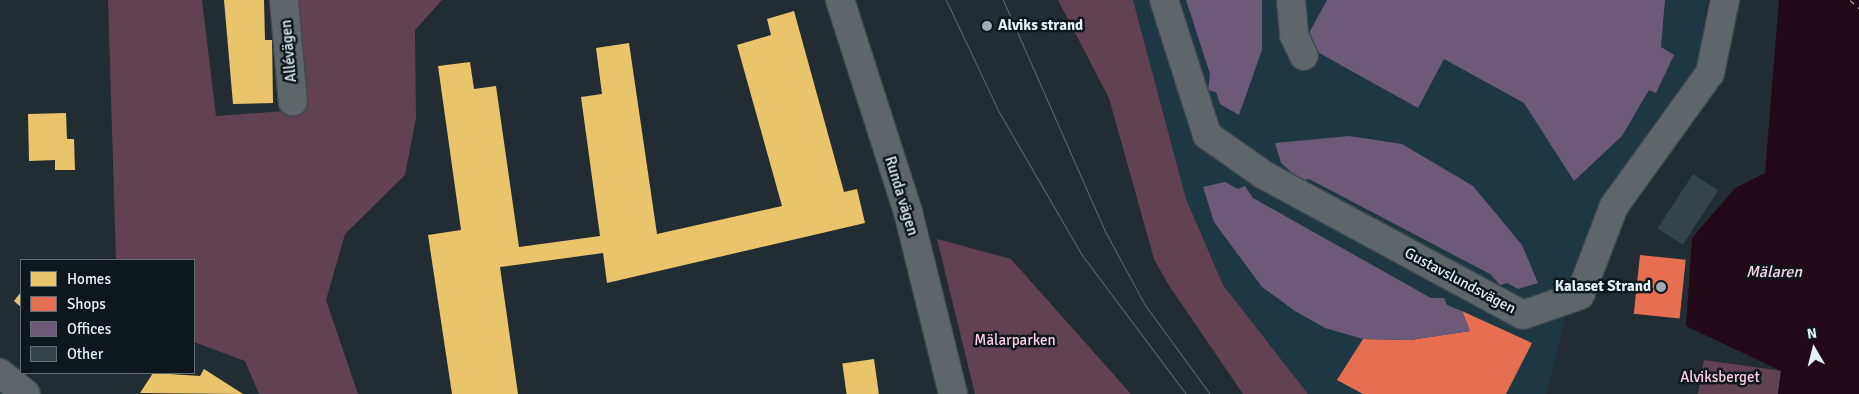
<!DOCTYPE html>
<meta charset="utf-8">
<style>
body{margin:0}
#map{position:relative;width:1859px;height:394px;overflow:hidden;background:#222d33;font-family:Signika,sans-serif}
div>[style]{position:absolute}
.built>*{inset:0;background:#1d3743}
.forest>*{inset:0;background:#624151}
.water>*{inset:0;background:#230817}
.homes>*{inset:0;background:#e9c46a;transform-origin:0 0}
.shops>*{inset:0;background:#e76f51;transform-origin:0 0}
.offices>*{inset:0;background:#6d597a}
.ferry>*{height:1px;margin-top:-0.5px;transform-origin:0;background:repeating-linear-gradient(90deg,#f7d9e5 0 6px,transparent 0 11px)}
.building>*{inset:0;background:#36444a;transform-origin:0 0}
.roads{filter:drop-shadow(1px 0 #3f494e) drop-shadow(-1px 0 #3f494e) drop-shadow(0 1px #3f494e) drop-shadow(0 -1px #3f494e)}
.minor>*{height:28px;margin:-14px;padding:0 14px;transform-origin:14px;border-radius:14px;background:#5e666a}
.tram>*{height:1px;margin:-0.5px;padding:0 0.5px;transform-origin:0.5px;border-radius:0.5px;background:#5f686d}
.dots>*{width:14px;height:14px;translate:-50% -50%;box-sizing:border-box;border:2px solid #0e171b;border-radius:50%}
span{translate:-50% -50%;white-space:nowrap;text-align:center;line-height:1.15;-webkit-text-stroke:5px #0e171b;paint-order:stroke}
.poi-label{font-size:15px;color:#e4f1f7;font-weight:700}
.left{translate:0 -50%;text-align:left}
.right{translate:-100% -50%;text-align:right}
.street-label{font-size:15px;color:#e4f1f7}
.park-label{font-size:15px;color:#fdd1e3}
.water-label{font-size:16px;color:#f7d9e5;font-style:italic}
.legend{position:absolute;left:20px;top:259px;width:175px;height:115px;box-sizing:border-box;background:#0e171b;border:1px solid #646e73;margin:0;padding:6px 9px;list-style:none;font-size:15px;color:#e4f1f7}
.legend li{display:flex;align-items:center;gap:10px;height:25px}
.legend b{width:25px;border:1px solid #646e73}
.north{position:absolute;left:1789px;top:324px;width:50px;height:50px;-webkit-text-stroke:4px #0e171b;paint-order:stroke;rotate:352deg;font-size:14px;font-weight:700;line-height:20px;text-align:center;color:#e4f1f7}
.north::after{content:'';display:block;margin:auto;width:18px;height:22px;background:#e4f1f7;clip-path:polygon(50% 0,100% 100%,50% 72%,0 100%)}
</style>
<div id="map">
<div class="built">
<div style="clip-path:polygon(1133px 0,1707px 0,1698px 70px,1590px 224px,1546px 394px,1308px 394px,1223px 285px,1186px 199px)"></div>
</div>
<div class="forest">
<div style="clip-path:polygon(108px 0,202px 0,216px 116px,298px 110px,288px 0,442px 0,415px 30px,416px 118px,405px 175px,345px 234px,326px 300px,358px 394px,259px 394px,245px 361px,194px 342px,194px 260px,116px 260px)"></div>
<div style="clip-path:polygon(1058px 0,1133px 0,1186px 199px,1223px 285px,1308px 394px,1243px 394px,1168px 284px,1154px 259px,1109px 98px)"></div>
<div style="clip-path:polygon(937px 239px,1011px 259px,1131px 394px,975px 394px)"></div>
<div style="clip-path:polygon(1704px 360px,1781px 371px,1778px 394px,1698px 394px)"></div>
</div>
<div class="water">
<div style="clip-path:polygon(1779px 0,1859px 0,1859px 394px,1778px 394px,1781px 371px,1686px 326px,1692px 238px,1735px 188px,1765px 173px)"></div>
</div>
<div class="homes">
<div style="clip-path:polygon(224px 0,264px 0,265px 40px,272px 40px,273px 103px,233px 104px)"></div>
<div style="clip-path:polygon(794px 11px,844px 192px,857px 189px,865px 223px,607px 283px,603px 253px,500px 267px,518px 394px,452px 394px,428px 235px,461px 230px,438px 66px,470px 62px,474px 89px,496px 86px,519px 247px,600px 236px,581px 97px,602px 94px,596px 48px,629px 43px,657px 234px,782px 206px,737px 45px,771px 35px,767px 19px)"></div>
<div style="clip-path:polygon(66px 113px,67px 139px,74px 139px,75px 170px,55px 170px,55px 160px,29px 161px,28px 114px)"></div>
<div style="clip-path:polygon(21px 292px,21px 307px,14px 301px)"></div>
<div style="left:874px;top:359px;width:35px;height:32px;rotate:82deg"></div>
<div style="clip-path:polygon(204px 369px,243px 394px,140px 393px,153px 373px,200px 376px)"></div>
</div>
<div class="shops">
<div style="left:1640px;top:255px;width:46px;height:59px;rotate:6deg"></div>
<div style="clip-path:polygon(1462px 311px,1532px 343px,1506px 394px,1363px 394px,1337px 380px,1363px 339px,1410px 340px,1470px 331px)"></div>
</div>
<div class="offices">
<div style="clip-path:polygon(1186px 0,1262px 0,1262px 50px,1239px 115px,1220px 104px,1216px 92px,1208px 90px,1210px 74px)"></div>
<div style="clip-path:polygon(1327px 0,1665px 0,1661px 47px,1674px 55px,1656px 93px,1649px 90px,1622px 136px,1574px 181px,1524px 103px,1444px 59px,1418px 108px,1303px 44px)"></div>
<div style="clip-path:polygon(1349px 136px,1402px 144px,1473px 186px,1522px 245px,1538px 283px,1518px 289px,1507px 283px,1500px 285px,1490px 274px,1309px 179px,1301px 181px,1281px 163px,1275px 143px)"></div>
<div style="clip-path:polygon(1225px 182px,1238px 189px,1245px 186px,1253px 198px,1431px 298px,1444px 298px,1447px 305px,1462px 311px,1470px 331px,1410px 340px,1363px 339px,1325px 328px,1295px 311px,1262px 287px,1214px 222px,1203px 187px)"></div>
</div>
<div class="ferry">
<div style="left:1850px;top:0;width:12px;rotate:42deg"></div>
</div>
<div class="building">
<div style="left:1693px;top:174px;width:30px;height:65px;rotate:33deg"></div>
</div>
<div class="roads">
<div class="minor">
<div style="left:284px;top:0;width:102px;rotate:85deg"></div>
<div style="left:840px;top:0;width:223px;rotate:72.2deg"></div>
<div style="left:908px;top:212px;width:187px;rotate:76.1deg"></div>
<div style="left:1164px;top:0;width:142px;rotate:72.3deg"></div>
<div style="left:1207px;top:135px;width:70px;rotate:35.1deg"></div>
<div style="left:1264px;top:175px;width:294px;rotate:28.4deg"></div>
<div style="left:1523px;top:315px;width:60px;rotate:-19.3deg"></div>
<div style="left:1580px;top:295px;width:95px;rotate:-69.1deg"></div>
<div style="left:1614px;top:206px;width:164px;rotate:-54.2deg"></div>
<div style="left:1710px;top:73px;width:75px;rotate:-78.4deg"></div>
<div style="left:1291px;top:0;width:35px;rotate:85deg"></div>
<div style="left:1294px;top:35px;width:23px;rotate:65deg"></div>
<div style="left:0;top:373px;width:33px;rotate:39deg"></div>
</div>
</div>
<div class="tram">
<div style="left:946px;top:0;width:124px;rotate:64.7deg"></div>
<div style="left:999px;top:112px;width:165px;rotate:59.9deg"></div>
<div style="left:1082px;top:255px;width:174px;rotate:53.2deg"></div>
<div style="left:1003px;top:0;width:255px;rotate:66.2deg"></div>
<div style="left:1106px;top:233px;width:82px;rotate:61.6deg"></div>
<div style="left:1145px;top:305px;width:110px;rotate:53.9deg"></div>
</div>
<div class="dots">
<div style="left:987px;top:26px;background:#a0acb2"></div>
<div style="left:1661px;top:287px;background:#a0acb2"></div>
</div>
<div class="poi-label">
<span class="left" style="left:998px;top:26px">Alviks strand</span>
<span class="right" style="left:1651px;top:287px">Kalaset Strand</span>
</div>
<div class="street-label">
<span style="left:289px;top:51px;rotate:-95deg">Allévägen</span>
<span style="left:901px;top:196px;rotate:73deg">Runda vägen</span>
<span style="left:1460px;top:281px;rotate:28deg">Gustavslundsvägen</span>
</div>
<div class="park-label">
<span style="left:1015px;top:341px">Mälarparken</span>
<span style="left:1720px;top:378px">Alviksberget</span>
</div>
<div class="water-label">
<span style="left:1774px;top:272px">Mälaren</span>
</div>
<ul class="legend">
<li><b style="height:14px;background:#e9c46a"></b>Homes</li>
<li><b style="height:14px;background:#e76f51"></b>Shops</li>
<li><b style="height:14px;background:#6d597a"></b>Offices</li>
<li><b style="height:14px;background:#36444a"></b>Other</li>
</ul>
<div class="north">N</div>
</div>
